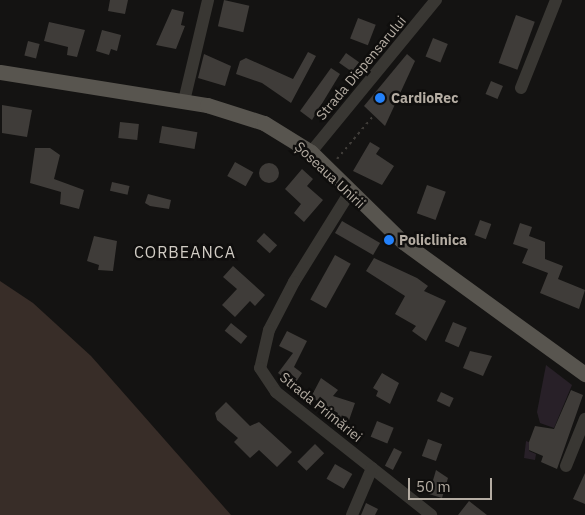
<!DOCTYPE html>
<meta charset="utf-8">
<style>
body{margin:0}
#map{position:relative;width:585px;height:515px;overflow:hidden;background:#141312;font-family:"IBM Plex Sans",sans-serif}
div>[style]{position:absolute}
.green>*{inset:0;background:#282028}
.water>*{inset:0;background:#382d28}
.building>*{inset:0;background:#3f3c39;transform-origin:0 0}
.round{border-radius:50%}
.path>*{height:2px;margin-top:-1px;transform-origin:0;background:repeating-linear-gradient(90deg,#403d39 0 2.5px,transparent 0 6.5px)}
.minor>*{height:12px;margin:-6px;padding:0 6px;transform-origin:6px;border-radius:6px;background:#393733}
.major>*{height:15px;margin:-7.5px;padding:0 7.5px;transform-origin:7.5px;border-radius:7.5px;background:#58554f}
.dots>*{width:14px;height:14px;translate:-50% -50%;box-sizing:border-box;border:2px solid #0f0e0d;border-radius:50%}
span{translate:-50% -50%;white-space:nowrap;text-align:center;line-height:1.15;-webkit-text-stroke:5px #0f0e0d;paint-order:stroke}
.street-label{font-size:14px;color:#b5ada3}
.poi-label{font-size:14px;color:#b5ada3;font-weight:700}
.left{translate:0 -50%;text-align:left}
.quarter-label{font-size:16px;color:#d1ccc4;letter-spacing:1px}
.scale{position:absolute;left:408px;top:478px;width:84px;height:22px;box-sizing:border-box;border:2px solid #b5ada3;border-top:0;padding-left:6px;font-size:15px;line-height:18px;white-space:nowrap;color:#b5ada3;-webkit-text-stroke:4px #0f0e0d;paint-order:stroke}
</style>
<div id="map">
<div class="green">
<div style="clip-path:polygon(546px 365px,572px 385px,554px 428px,540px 423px,537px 412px)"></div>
<div style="clip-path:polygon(526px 441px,531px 443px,529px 451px,536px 454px,535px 460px,524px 458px)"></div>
</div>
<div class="water">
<div style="clip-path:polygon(0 281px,33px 303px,91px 356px,231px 515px,0 515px)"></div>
</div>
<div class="building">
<div style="clip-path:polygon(110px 0,128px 0,125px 14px,108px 11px)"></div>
<div style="left:224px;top:0;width:26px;height:27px;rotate:13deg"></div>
<div style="clip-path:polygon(172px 9px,184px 12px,181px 25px,185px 26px,176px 49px,156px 45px)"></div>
<div style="left:516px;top:15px;width:20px;height:51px;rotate:20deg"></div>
<div style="left:358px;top:18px;width:19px;height:22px;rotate:21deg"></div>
<div style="clip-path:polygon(49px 22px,85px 30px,77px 57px,67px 55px,68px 47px,44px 41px)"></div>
<div style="clip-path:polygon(102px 30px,121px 35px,117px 51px,111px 49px,109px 55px,96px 51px)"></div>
<div style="left:433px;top:38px;width:16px;height:20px;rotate:22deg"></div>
<div style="left:28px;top:41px;width:12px;height:15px;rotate:14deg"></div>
<div style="clip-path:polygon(308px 52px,316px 56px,291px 103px,262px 83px,236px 74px,240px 61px,246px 58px,293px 79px)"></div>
<div style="left:346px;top:53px;width:16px;height:12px;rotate:35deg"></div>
<div style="clip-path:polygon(204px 54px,231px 66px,225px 86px,198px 78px)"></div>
<div style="clip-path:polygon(407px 54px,415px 61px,385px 126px,364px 106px)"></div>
<div style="clip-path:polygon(331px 68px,340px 74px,312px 120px,300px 111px)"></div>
<div style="left:491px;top:81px;width:13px;height:14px;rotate:23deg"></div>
<div style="clip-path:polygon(2px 105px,32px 110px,27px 137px,2px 133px)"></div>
<div style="left:120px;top:122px;width:19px;height:16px;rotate:6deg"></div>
<div style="left:162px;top:126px;width:36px;height:17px;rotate:10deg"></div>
<div style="clip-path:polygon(370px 142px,380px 148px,376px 154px,394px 166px,382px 185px,353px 171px)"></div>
<div style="clip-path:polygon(35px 148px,50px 148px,60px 155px,54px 179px,84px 190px,79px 209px,60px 204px,61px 192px,30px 183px)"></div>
<div style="left:235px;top:162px;width:21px;height:16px;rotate:29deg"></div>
<div class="round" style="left:259px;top:163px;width:20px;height:20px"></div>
<div style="clip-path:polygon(302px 169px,313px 179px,307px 186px,323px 200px,304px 222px,294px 213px,301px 204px,285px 189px)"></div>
<div style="left:112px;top:182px;width:18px;height:9px;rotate:13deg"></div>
<div style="left:427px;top:185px;width:20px;height:30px;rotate:20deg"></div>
<div style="clip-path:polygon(148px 194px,171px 200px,169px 209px,150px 206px,145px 203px)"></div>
<div style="left:480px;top:220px;width:12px;height:16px;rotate:20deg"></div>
<div style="left:342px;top:221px;width:44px;height:14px;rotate:30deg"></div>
<div style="clip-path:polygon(520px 223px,532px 227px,529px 236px,545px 242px,545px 259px,563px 266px,558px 279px,585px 290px,579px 309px,540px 293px,548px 273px,522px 263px,528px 249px,513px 244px)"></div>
<div style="left:264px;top:233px;width:18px;height:11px;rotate:43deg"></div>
<div style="clip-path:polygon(94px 236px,117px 241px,113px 271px,98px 270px,99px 265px,87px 261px)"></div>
<div style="left:335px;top:255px;width:18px;height:51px;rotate:29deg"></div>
<div style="clip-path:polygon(374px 258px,417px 278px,428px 286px,424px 291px,446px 301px,426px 341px,412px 331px,416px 326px,395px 314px,405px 296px,366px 271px)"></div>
<div style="clip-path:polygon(233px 266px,265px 295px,255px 306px,250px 301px,235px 317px,222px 305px,237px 289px,223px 277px)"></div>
<div style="left:453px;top:322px;width:15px;height:21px;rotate:23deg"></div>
<div style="left:231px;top:323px;width:21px;height:10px;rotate:39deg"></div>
<div style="clip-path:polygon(287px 331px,307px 341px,294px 367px,302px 373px,294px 385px,278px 373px,293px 353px,279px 346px)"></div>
<div style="clip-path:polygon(470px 351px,492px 356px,483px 376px,463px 368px)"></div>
<div style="clip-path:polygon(382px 373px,399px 383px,390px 404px,376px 396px,378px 391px,373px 388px)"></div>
<div style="clip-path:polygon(321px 378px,338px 390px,333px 396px,355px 403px,347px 426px,335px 422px,338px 413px,311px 397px)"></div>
<div style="clip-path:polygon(571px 390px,583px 395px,557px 469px,541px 462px,543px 456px,529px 450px,529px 442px,535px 426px,554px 429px)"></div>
<div style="left:441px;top:392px;width:14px;height:10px;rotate:25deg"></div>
<div style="clip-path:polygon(226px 402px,250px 426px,259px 422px,292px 452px,277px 467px,259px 450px,250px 458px,234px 442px,238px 438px,217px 420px,215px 413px)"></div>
<div style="left:377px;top:421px;width:18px;height:17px;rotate:22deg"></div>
<div style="left:428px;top:439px;width:15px;height:18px;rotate:20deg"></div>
<div style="left:315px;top:444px;width:13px;height:25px;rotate:45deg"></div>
<div style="left:394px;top:448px;width:9px;height:20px;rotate:27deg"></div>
<div style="left:335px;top:464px;width:20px;height:17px;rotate:30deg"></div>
<div style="clip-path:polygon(436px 470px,448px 478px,442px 498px,429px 494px)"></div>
<div style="clip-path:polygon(585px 473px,585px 504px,573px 499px)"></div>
<div style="clip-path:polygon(469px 501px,487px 515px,458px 515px)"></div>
<div style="clip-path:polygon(366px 503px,378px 509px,375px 515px,361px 515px)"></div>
</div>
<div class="path">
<div style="left:337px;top:159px;width:57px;rotate:-49.9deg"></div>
</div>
<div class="minor">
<div style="left:521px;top:88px;width:95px;rotate:-68.3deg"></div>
<div style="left:184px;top:101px;width:104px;rotate:-76.6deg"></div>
<div style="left:311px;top:152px;width:197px;rotate:-50.6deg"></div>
<div style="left:350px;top:192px;width:106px;rotate:121.9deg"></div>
<div style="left:294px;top:282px;width:54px;rotate:117.5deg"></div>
<div style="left:269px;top:330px;width:39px;rotate:103deg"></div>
<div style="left:260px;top:368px;width:29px;rotate:56deg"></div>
<div style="left:276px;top:392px;width:198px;rotate:38.4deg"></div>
<div style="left:566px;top:466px;width:51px;rotate:-68deg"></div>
<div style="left:352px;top:515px;width:51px;rotate:-66.9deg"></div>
</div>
<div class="major">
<div style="left:0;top:72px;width:210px;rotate:9.1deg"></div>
<div style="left:207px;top:105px;width:60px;rotate:17.5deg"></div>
<div style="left:264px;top:123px;width:55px;rotate:31.7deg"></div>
<div style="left:311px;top:152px;width:129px;rotate:44.4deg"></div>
<div style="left:403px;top:242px;width:225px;rotate:36deg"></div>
</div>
<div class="dots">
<div style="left:380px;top:98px;background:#2381fa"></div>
<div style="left:389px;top:240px;background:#2381fa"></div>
</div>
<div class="street-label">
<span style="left:361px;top:68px;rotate:-50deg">Strada Dispensarului</span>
<span style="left:330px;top:175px;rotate:43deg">Șoseaua Unirii</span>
<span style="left:321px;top:407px;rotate:39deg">Strada Primăriei</span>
</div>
<div class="poi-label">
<span class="left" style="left:391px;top:98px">CardioRec</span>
<span class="left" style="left:399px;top:240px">Policlinica</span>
</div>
<div class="quarter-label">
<span style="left:185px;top:252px">CORBEANCA</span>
</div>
<div class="scale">50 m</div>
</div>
